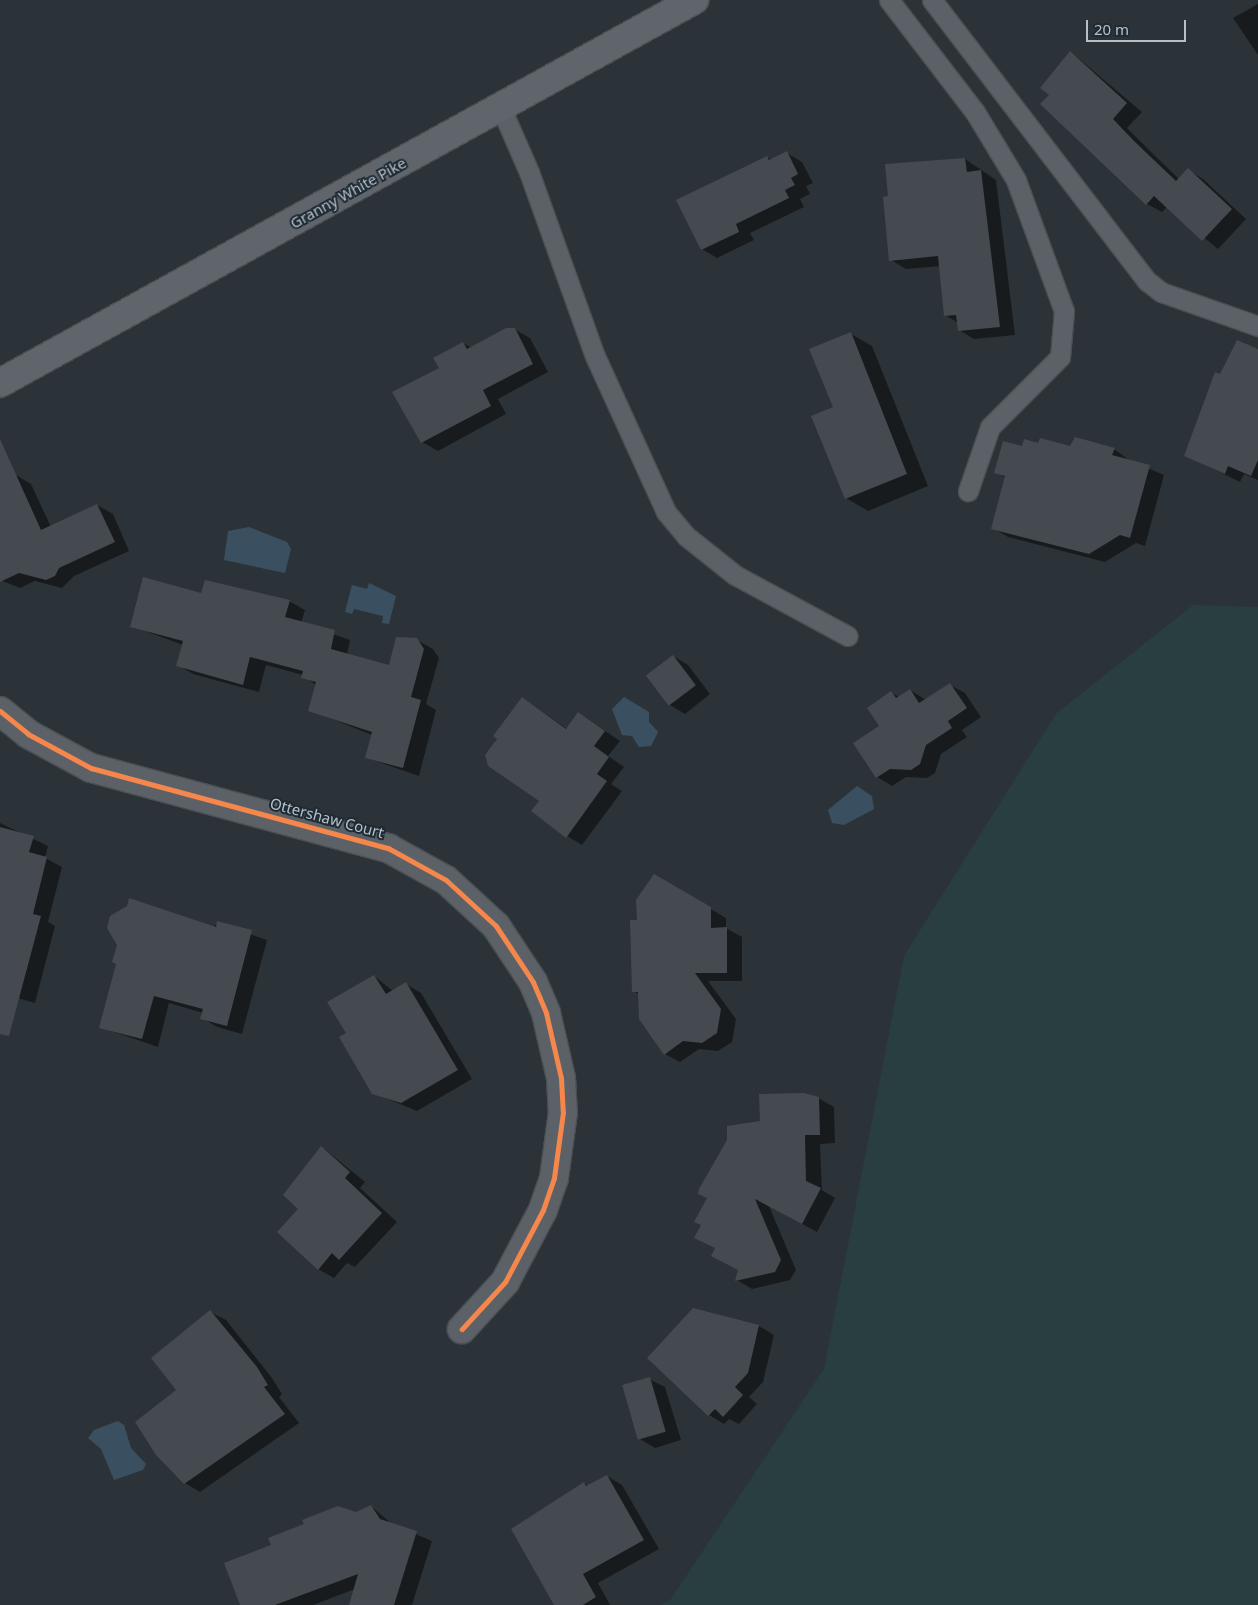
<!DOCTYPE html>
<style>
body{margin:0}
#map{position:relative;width:1258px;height:1605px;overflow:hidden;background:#2c3338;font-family:"Noto Sans",sans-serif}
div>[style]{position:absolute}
.green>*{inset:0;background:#293f3f}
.water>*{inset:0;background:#3a5060}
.shadow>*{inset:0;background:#0007}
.building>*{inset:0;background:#444a4f;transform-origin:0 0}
.roads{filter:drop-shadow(1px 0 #4a4f53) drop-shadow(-1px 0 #4a4f53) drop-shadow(0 1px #4a4f53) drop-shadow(0 -1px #4a4f53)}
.service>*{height:19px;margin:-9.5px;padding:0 9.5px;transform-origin:9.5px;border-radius:9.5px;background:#5c6167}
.minor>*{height:28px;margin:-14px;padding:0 14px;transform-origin:14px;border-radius:14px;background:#5c6167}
.secondary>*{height:28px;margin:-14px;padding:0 14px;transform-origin:14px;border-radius:14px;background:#60656b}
.cycleway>*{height:5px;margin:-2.5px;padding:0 2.5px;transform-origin:2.5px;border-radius:2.5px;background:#f5874c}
span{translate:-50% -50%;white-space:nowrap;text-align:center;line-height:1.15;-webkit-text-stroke:4px #1f2b34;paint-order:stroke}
.street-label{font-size:15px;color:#b7c0c9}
.scale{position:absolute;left:1086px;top:20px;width:100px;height:22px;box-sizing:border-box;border:2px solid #b7c0c9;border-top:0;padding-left:6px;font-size:15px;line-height:18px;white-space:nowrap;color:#b7c0c9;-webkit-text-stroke:4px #1f2b34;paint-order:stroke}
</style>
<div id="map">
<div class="green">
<div style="clip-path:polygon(1193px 605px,1258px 607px,1258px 1605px,661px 1605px,671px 1599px,824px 1369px,904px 956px,1056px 714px)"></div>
</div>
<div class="water">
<div style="clip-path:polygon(249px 527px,287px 542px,291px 549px,285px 573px,224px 560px,228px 531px)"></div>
<div style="clip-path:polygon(369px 583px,396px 596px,389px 624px,382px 623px,383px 616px,354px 609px,352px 614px,345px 612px,352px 585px,367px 589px)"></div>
<div style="clip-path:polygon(624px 697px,649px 712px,649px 722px,658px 732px,651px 746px,639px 747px,632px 736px,622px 735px,612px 709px)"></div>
<div style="clip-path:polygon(857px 786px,872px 796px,874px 809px,844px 825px,832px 823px,828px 810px)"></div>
<div style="clip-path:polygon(118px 1421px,124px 1425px,131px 1448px,146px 1464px,143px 1470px,114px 1480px,101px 1449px,88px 1438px,94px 1430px)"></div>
</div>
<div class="shadow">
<div style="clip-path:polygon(1258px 4px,1258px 55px,1233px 18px)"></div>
<div style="clip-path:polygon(1071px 52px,1142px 112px,1127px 128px,1150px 151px,1179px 179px,1188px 170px,1203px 179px,1246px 219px,1218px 249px,1167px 207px,1162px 212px,1147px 204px,1050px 95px)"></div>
<div style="clip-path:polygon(787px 153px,802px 162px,813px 183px,806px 186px,810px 194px,800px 199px,804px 207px,750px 233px,754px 240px,717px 258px,702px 249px,767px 157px,772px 160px)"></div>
<div style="clip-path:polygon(965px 159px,996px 180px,1015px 335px,974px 339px,959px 330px,958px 323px,945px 315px,941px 266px,906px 269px,891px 260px)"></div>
<div style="clip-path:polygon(514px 329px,530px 338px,548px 372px,498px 399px,506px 414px,438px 451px,422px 442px,440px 369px,463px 343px,472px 348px)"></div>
<div style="clip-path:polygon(851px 334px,872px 346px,928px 486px,868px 511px,846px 498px,835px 408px)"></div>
<div style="clip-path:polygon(1258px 351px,1258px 480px,1244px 474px,1240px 482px,1185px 455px,1221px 375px)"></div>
<div style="clip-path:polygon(1039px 445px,1114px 449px,1129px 460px,1164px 475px,1145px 546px,1136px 543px,1105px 562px,1008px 537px,993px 528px,1006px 478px,996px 472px,1023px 447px)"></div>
<div style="clip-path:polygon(16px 475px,31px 484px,51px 527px,97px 505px,113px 514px,129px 551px,74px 576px,62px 588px,35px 581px,20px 588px,0 580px,0 482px)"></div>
<div style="clip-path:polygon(202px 594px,289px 601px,305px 610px,301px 623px,350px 640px,347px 655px,390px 666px,417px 640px,433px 649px,439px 658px,426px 704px,436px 710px,419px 776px,367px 758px,372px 735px,310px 710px,316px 685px,303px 675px,266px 665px,259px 692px,193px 674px,178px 665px,183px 645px,131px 626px)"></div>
<div style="clip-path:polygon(673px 656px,688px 665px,710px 694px,685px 714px,670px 705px)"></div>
<div style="clip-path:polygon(950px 685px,965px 693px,981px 717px,962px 730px,967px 737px,941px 754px,935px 773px,927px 778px,906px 777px,892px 786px,877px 777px,881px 726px,891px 693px,899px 697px,910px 690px,926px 700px)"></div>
<div style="clip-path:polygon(523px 698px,567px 729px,579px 713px,620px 741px,608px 756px,624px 767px,611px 784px,622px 791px,582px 845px,567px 836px,540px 800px,486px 756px)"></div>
<div style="clip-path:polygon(0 823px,48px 846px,45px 858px,62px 867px,48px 922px,55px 926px,35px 1003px,0 993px)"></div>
<div style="clip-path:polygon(654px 876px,726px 918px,726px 928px,742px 937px,742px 981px,708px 981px,736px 1019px,732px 1042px,718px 1051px,699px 1049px,680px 1062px,665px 1054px,639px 994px,633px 991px,639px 921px)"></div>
<div style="clip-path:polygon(218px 923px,267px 940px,242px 1034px,217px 1027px,202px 1018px,203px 1013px,169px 1003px,158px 1047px,100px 1027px)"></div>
<div style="clip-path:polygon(374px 976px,393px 991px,406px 984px,421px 993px,472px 1079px,417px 1111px,373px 1093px,347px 1034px)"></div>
<div style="clip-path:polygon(818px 1098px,834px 1107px,835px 1143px,820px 1144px,822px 1190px,835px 1198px,817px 1232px,769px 1206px,796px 1270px,790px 1280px,752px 1289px,737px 1280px,762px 1123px)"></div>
<div style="clip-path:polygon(322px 1147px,365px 1182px,360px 1188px,397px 1222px,355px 1267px,347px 1263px,334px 1278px,318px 1269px,300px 1209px)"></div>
<div style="clip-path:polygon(210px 1312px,226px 1320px,272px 1378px,282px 1394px,279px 1397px,299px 1423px,200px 1492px,185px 1483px,178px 1390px)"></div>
<div style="clip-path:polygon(759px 1326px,774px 1335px,763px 1382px,749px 1397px,757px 1404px,739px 1424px,729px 1419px,724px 1424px,709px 1415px)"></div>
<div style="clip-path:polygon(649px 1379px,665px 1387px,681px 1440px,655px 1448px,640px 1439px)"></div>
<div style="clip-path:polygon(607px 1476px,622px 1485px,659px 1549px,598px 1583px,610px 1605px,556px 1605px,584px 1483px,589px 1486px)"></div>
<div style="clip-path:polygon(371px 1506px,392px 1524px,432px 1541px,412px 1605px,350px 1605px,355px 1589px,313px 1605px,241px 1605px)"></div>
</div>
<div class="building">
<div style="clip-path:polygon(1070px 51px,1127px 103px,1113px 119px,1134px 141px,1176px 181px,1188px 168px,1232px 209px,1202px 241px,1154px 196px,1146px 205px,1040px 104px,1049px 95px,1040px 88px)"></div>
<div style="clip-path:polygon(787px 151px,798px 174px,791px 178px,795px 185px,785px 190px,789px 198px,736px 224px,739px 232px,701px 250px,676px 200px,767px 156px,769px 160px)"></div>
<div style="clip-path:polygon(965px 158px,967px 172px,981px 170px,1000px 327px,958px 331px,956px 315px,944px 316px,938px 256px,889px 261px,883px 197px,888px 196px,885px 164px)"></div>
<div style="clip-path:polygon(506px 328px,515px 328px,533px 364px,483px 390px,491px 406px,421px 443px,392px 392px,439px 368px,433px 358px,463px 342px,467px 349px)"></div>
<div style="clip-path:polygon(851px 332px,907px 474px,845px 499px,811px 416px,833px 407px,809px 349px)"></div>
<div style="clip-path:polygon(1237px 340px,1258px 349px,1258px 460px,1251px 476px,1228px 466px,1225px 474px,1184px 456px,1215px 372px,1220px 374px)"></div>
<div style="clip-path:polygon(1075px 437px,1115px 448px,1112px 455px,1150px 465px,1130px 538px,1120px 535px,1089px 554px,991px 529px,1005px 476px,994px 473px,1003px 441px,1022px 446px,1024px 439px,1038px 443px,1040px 438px,1070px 446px)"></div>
<div style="clip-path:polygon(0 439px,41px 530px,97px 504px,115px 542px,59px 568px,55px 576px,46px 580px,19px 573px,0 582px)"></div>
<div style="clip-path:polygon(143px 577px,201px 593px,205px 580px,290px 600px,285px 617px,335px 630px,331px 649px,389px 665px,396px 637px,417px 638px,424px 649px,411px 697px,421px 700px,403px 768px,365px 758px,372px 732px,308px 711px,316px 682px,301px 678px,303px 671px,250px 657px,243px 685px,176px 666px,183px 641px,130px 627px)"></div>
<div style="left:673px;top:655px;width:38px;height:34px;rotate:53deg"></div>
<div style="clip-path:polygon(950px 683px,967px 708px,948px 721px,952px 728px,926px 745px,920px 764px,911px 770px,890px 769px,876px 778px,853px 743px,879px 726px,867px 708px,891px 691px,896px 698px,910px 689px,919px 703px)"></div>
<div style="clip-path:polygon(522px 697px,566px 729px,578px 712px,605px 731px,594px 746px,609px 757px,597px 774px,607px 781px,566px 838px,531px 811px,539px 801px,488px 766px,485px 755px,497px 739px,493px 736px)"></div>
<div style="clip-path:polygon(0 827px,34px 836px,29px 852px,47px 857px,33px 914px,41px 916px,9px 1036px,0 1034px)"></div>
<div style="clip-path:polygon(654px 874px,711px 907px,711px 928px,727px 927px,727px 973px,695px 973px,721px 1009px,717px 1033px,702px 1043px,683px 1041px,664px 1055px,639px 1019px,638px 992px,632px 992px,630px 920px,637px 920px,636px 900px)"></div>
<div style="clip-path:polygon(129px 898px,216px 927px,217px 921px,252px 930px,227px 1026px,200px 1019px,203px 1009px,154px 996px,142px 1039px,99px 1028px,116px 964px,112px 962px,117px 945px,107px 928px,110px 916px,127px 906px)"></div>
<div style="clip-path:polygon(374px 975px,386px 994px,406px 982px,458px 1070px,401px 1103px,372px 1094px,339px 1037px,346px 1033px,327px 1002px)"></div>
<div style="clip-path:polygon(804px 1093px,819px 1097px,820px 1135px,805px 1135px,806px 1181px,821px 1188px,802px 1224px,755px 1199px,781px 1260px,775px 1272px,735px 1281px,738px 1270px,711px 1256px,715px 1248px,694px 1238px,701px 1225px,694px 1222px,707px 1198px,698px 1194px,699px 1189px,727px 1140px,727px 1126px,760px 1121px,759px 1094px)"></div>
<div style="clip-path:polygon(321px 1146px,350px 1172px,345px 1178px,382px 1213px,339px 1260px,332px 1253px,318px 1270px,277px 1232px,298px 1209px,283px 1195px)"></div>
<div style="clip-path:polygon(693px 1308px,759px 1325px,748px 1373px,735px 1387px,743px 1395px,723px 1417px,715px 1409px,708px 1416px,647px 1358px)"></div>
<div style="clip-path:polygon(210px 1310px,257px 1367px,268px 1385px,264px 1387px,285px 1414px,184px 1484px,156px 1455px,135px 1422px,176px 1390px,151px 1358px)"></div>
<div style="left:650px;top:1377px;width:57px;height:29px;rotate:74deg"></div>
<div style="clip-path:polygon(607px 1475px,644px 1540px,583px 1574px,596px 1597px,583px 1605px,554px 1605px,511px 1529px,584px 1482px,586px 1486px)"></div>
<div style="clip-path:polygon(371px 1505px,380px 1519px,417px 1531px,394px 1605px,349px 1605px,358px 1574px,275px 1605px,240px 1605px,224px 1563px,271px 1545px,268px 1538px,304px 1524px,302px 1520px,338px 1506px,356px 1512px)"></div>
</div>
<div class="roads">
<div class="service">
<div style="left:889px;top:0;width:141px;rotate:52.5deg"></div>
<div style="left:975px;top:112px;width:79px;rotate:58.9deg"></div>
<div style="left:1016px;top:180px;width:140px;rotate:69.9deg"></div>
<div style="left:1064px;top:311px;width:46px;rotate:95deg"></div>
<div style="left:1060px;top:357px;width:99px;rotate:135deg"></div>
<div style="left:990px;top:427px;width:68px;rotate:109deg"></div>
<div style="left:932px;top:0;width:354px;rotate:52.6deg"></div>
<div style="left:1147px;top:281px;width:18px;rotate:38deg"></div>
<div style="left:1161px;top:292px;width:103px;rotate:19.3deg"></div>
<div style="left:501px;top:108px;width:70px;rotate:66.4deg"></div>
<div style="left:529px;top:172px;width:195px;rotate:70.3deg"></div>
<div style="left:595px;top:356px;width:171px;rotate:65.5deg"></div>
<div style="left:666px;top:512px;width:31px;rotate:50deg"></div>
<div style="left:686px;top:536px;width:63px;rotate:38.5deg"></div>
<div style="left:735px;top:575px;width:128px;rotate:28.4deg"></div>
</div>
<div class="minor">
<div style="left:0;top:711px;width:36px;rotate:39deg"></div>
<div style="left:28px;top:734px;width:72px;rotate:28.4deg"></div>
<div style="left:91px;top:768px;width:308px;rotate:15.1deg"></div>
<div style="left:388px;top:848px;width:66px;rotate:28.9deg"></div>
<div style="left:446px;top:880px;width:68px;rotate:42.6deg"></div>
<div style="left:496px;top:926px;width:67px;rotate:56.5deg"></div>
<div style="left:533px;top:982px;width:34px;rotate:67deg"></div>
<div style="left:546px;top:1013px;width:67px;rotate:77deg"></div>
<div style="left:561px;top:1078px;width:34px;rotate:87deg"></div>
<div style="left:563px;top:1112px;width:67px;rotate:97.8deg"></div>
<div style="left:554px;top:1178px;width:34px;rotate:109deg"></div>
<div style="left:543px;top:1210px;width:81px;rotate:117.8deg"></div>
<div style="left:505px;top:1282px;width:64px;rotate:132.5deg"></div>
</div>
<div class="secondary">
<div style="left:0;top:383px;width:793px;rotate:-28.89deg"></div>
</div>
</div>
<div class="cycleway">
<div style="left:0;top:711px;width:36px;rotate:39deg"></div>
<div style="left:28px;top:734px;width:72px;rotate:28.4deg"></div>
<div style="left:91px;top:768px;width:308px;rotate:15.1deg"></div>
<div style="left:388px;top:848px;width:66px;rotate:28.9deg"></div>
<div style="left:446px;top:880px;width:68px;rotate:42.6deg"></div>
<div style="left:496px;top:926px;width:67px;rotate:56.5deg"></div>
<div style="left:533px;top:982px;width:34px;rotate:67deg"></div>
<div style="left:546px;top:1013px;width:67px;rotate:77deg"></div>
<div style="left:561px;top:1078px;width:34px;rotate:87deg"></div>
<div style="left:563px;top:1112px;width:67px;rotate:97.8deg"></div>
<div style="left:554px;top:1178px;width:34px;rotate:109deg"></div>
<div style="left:543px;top:1210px;width:81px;rotate:117.8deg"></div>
<div style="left:505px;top:1282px;width:64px;rotate:132.5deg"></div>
</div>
<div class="street-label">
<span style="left:348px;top:193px;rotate:-29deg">Granny White Pike</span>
<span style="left:327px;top:818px;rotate:15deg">Ottershaw Court</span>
</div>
<div class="scale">20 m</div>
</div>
